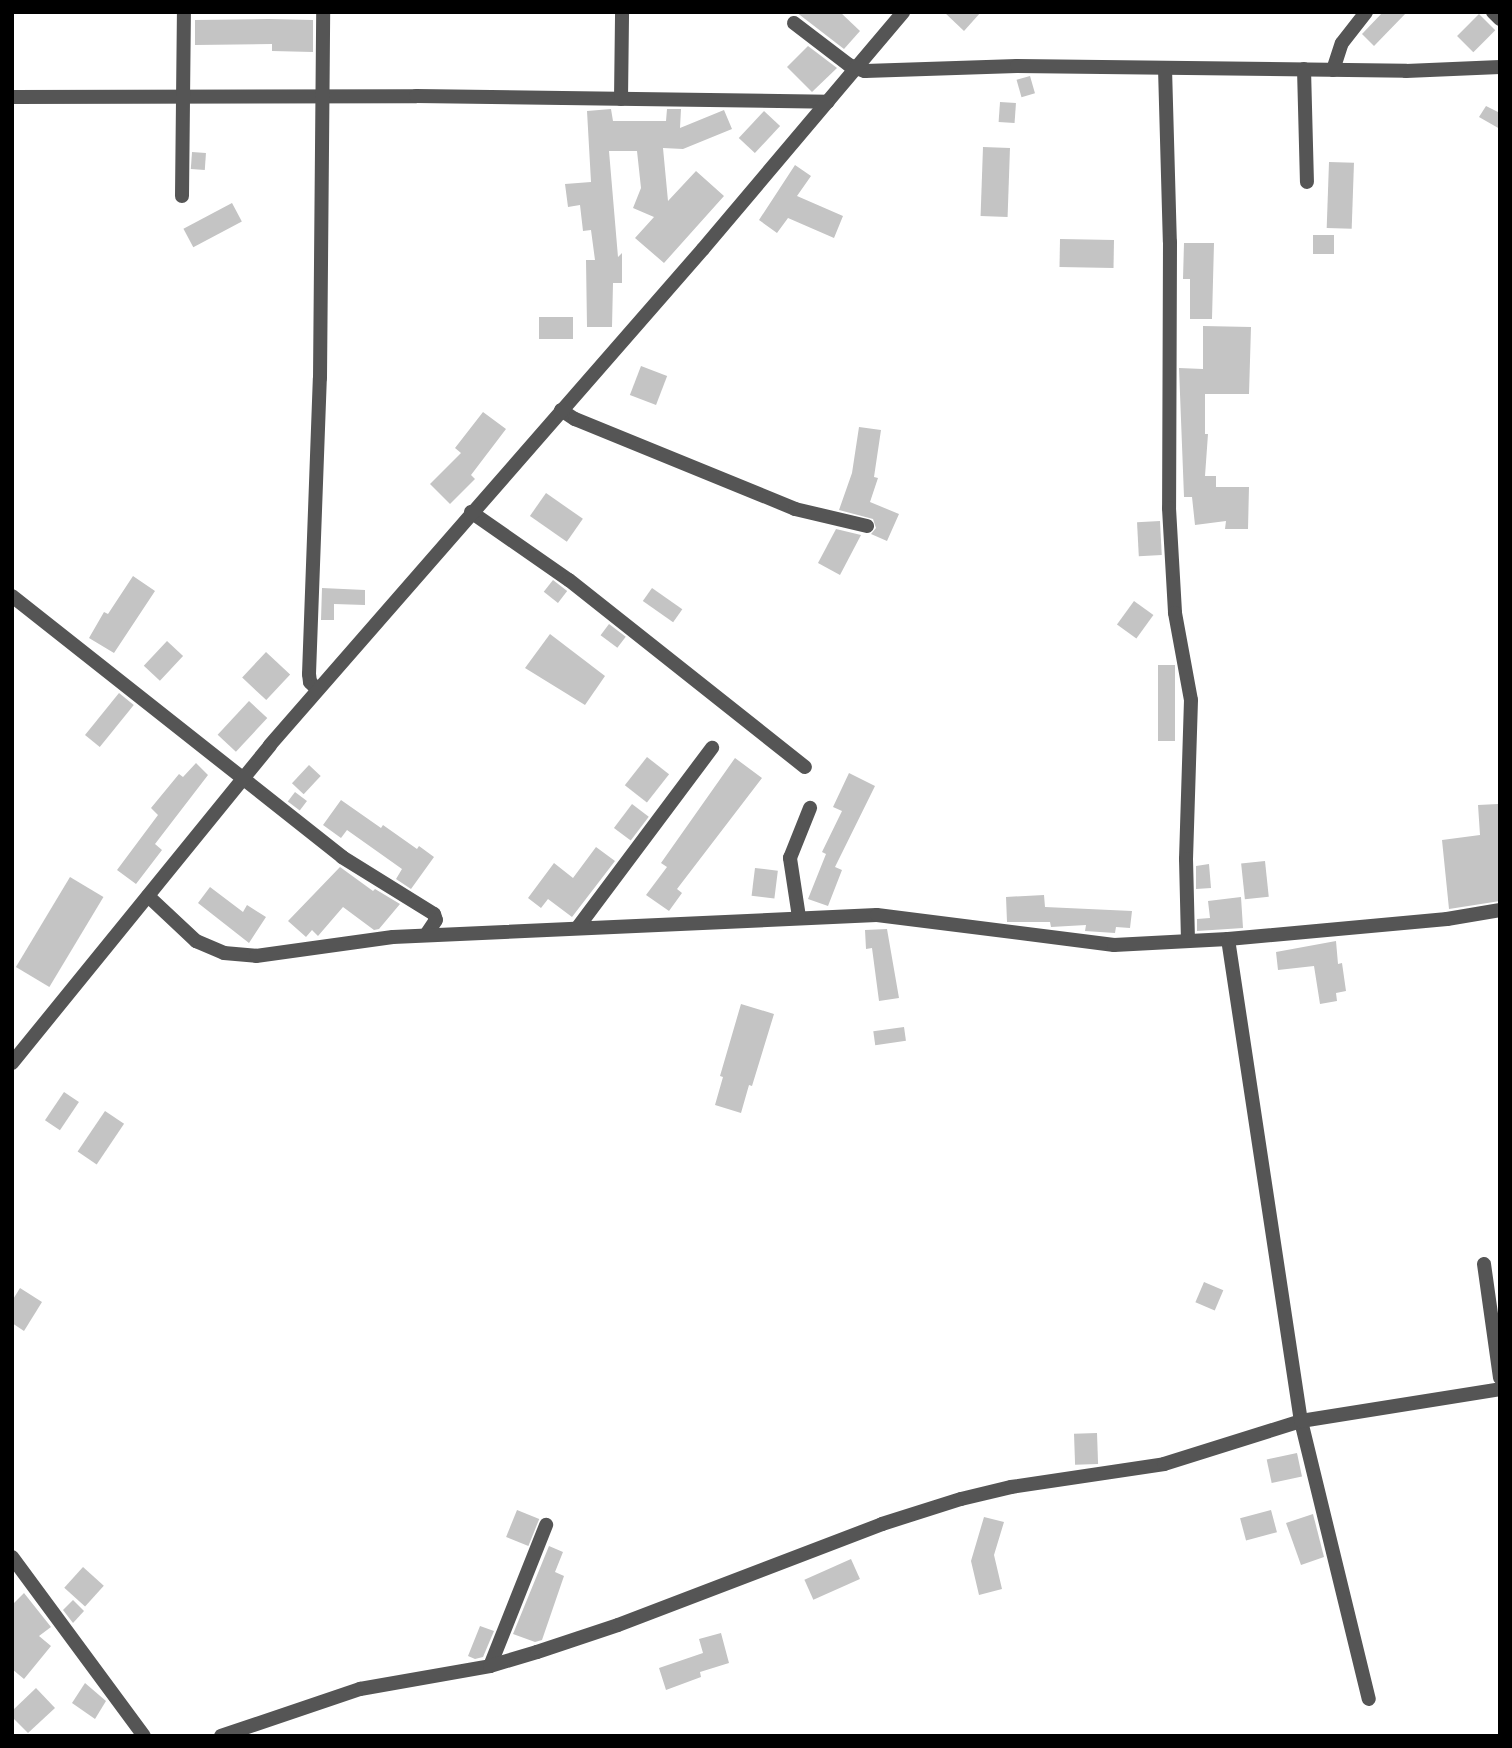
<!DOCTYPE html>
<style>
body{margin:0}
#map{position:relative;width:1512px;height:1748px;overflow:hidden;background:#fff;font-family:"Varela Round",sans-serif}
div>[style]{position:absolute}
.building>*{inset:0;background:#c4c4c4;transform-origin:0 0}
.minor>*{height:14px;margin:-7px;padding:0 7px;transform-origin:7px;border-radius:7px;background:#555}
.tertiary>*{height:14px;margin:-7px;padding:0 7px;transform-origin:7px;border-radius:7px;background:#555}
span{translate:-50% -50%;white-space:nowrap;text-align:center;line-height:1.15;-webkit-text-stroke:5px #fff;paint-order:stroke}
.frame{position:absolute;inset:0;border:14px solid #000;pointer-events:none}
</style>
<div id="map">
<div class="building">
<div style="clip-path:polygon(796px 12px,840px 12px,860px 31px,844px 49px)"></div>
<div style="clip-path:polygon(944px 12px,981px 12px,964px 31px)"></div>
<div style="clip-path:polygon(1383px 12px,1407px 12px,1374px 46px,1362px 34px)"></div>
<div style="left:1479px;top:14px;width:23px;height:31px;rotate:45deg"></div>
<div style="clip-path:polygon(268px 19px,313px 20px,313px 52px,272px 51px,272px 44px,195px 45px,195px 20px)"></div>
<div style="clip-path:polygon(808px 46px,837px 68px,812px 92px,787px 67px)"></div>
<div style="left:1030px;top:76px;width:18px;height:14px;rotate:74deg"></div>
<div style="left:1000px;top:102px;width:16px;height:20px;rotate:4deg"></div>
<div style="clip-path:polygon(1486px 106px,1500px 113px,1500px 129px,1479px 117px)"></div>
<div style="clip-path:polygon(611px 109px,613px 121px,666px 121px,667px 109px,681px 109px,680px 128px,724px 110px,732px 129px,683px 149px,663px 148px,668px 201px,696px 171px,724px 196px,664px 263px,635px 238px,654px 217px,633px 208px,641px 188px,637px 151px,609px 151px,618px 257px,622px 253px,622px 283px,613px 283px,612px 327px,587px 327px,586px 260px,595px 260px,591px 230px,583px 231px,580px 205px,568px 207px,565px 184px,591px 182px,587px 111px)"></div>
<div style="left:764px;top:111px;width:22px;height:37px;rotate:43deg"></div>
<div style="left:983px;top:147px;width:27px;height:69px;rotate:2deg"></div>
<div style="left:192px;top:152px;width:14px;height:17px;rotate:4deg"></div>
<div style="left:1329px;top:162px;width:25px;height:66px;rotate:2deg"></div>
<div style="clip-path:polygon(795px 165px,811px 176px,797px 196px,843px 216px,834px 238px,788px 218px,777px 233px,759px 220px)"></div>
<div style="left:232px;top:203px;width:21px;height:55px;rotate:62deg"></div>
<div style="left:1313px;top:235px;width:21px;height:19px"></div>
<div style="left:1060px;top:239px;width:54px;height:28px;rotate:1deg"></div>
<div style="clip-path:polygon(1184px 243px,1214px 243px,1212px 319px,1190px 319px,1190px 279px,1183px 279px)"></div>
<div style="left:539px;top:317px;width:34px;height:22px"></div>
<div style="clip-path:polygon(1203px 326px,1251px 327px,1249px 394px,1205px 394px,1205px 434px,1208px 434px,1205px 476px,1216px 476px,1216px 487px,1249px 487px,1248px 529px,1225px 529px,1226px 521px,1195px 525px,1192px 497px,1184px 497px,1179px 368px,1203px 369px)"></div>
<div style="left:641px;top:366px;width:28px;height:31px;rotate:21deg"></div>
<div style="clip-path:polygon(483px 412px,506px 429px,471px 475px,475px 479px,450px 504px,430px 484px,461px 453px,455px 448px)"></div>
<div style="clip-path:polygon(859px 427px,881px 430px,874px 477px,878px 478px,870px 502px,899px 514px,887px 541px,871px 534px,876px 528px,873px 519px,839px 510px,852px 473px)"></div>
<div style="left:546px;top:493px;width:45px;height:28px;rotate:35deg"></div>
<div style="left:1160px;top:521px;width:34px;height:23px;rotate:87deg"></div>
<div style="clip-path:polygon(836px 529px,861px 535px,840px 575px,818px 563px)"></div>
<div style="clip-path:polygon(133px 576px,155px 591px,114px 653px,89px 638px,104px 612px,108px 614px)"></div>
<div style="left:553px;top:580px;width:18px;height:15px;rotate:38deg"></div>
<div style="clip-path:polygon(322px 588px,365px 590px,365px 605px,334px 604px,334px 620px,321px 620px)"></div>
<div style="left:652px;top:588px;width:37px;height:16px;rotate:35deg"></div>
<div style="left:1134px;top:601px;width:24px;height:29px;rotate:36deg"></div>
<div style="left:609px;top:624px;width:21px;height:14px;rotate:37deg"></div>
<div style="clip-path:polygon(550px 634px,605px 676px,585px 705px,525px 668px)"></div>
<div style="left:167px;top:641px;width:22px;height:34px;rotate:43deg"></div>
<div style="left:266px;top:652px;width:33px;height:35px;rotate:43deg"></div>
<div style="left:1158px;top:665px;width:17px;height:76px"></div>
<div style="left:119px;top:693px;width:19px;height:54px;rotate:39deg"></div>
<div style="left:249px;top:701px;width:25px;height:46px;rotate:43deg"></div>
<div style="left:647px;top:757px;width:28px;height:36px;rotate:38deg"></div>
<div style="clip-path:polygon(735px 758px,762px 778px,677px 889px,682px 893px,669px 911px,646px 895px,667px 867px,661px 863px)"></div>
<div style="clip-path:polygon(196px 763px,208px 775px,155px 844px,162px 850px,136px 884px,117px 870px,158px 815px,151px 808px,179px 774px,183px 777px)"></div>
<div style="left:309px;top:765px;width:16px;height:25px;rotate:43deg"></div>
<div style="clip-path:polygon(849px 773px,875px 786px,835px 867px,842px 870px,828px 906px,808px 899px,826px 854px,822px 852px,842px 811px,833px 807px)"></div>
<div style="left:295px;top:792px;width:15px;height:12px;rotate:37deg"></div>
<div style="clip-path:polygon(341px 800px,381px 828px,383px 825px,417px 849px,419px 846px,434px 857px,411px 889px,396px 879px,402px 869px,347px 830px,341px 838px,323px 825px)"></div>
<div style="left:632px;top:804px;width:21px;height:30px;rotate:37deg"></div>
<div style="clip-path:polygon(1498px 804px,1500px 901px,1449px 909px,1442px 840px,1480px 835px,1478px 805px)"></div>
<div style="clip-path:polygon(596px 847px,615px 861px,572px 917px,548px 899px,541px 908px,528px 898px,554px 863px,573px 878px)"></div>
<div style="left:1265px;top:861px;width:36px;height:24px;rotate:84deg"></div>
<div style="clip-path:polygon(1209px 864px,1211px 888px,1196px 889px,1196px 866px)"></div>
<div style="clip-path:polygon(340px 867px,373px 891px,375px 889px,400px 904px,379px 929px,374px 930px,343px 907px,318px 936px,312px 930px,306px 937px,288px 921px)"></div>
<div style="left:755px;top:868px;width:23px;height:28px;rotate:7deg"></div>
<div style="left:70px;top:877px;width:39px;height:105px;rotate:31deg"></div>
<div style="clip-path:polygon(210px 887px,243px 912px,247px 905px,266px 917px,249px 943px,198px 903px)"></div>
<div style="clip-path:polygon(1044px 895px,1045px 907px,1132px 911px,1130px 928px,1116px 927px,1115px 933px,1085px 931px,1086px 925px,1051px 927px,1050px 922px,1007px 922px,1006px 897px)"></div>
<div style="clip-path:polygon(1241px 897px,1243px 928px,1197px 931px,1197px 919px,1210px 918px,1208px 901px)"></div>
<div style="clip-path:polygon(887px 929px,899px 998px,879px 1001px,872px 948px,866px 949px,865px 930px)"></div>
<div style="clip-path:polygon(1336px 941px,1338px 964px,1342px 963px,1346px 991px,1336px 993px,1337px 1001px,1320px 1004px,1314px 966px,1278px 970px,1276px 952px)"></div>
<div style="clip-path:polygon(741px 1004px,774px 1014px,752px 1086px,749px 1085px,741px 1113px,715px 1105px,723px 1077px,720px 1076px)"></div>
<div style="left:904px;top:1027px;width:14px;height:31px;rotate:82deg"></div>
<div style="left:64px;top:1092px;width:18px;height:34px;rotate:34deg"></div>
<div style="left:105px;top:1111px;width:23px;height:49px;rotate:34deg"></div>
<div style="left:1204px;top:1282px;width:21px;height:22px;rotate:23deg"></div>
<div style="clip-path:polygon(20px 1288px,42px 1302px,24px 1331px,12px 1323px,12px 1301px)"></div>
<div style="left:1097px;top:1433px;width:31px;height:23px;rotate:88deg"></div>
<div style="left:1297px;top:1453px;width:24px;height:31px;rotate:78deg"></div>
<div style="left:517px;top:1510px;width:24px;height:29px;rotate:22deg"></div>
<div style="left:1271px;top:1510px;width:23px;height:32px;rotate:75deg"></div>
<div style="clip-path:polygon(1313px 1514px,1324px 1557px,1301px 1565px,1286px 1523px)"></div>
<div style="clip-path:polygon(984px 1517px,1004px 1522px,994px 1555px,1002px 1589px,979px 1595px,971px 1561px)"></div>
<div style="clip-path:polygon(549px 1546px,563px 1552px,555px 1572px,564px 1576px,542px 1640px,535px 1642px,513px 1634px)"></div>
<div style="left:851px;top:1559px;width:22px;height:51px;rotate:66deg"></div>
<div style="left:83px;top:1567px;width:28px;height:28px;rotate:42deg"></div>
<div style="clip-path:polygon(24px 1593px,51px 1627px,39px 1636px,51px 1646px,24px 1679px,12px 1669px,12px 1605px)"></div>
<div style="clip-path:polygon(73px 1600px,84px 1611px,73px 1623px,63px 1610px)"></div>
<div style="clip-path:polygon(480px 1626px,494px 1631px,483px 1657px,475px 1659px,468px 1656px)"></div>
<div style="clip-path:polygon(721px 1633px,729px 1663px,700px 1672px,701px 1677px,666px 1690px,659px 1668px,703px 1653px,699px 1639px)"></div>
<div style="clip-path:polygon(85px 1683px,106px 1701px,95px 1719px,72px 1703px)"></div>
<div style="clip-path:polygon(36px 1688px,55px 1708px,28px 1733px,12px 1717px,12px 1711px)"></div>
</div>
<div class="minor">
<div style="left:1493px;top:12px;width:10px;rotate:45deg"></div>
<div style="left:794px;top:23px;width:69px;rotate:37.4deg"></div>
<div style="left:849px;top:65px;width:17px;rotate:21deg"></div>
<div style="left:865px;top:71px;width:152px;rotate:-1.9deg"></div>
<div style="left:1017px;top:66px;width:389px;rotate:0.7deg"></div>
<div style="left:1406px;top:71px;width:94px;rotate:-2.4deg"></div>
<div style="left:1165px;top:68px;width:174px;rotate:88.4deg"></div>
<div style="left:1170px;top:242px;width:266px;rotate:90.2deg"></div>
<div style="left:1169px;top:508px;width:105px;rotate:86.7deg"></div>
<div style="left:1175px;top:613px;width:88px;rotate:79.6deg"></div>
<div style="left:1191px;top:700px;width:159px;rotate:91.8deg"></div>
<div style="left:1186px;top:859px;width:82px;rotate:88.6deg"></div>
<div style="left:1304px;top:69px;width:113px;rotate:88.5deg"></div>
<div style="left:1333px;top:70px;width:28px;rotate:-72deg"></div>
<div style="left:1342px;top:43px;width:39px;rotate:-52deg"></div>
<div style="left:12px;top:97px;width:404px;rotate:-0.1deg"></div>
<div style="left:416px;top:96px;width:412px;rotate:0.8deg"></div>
<div style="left:621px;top:99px;width:87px;rotate:-89.3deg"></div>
<div style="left:182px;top:196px;width:184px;rotate:-89.4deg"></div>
<div style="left:561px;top:410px;width:17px;rotate:33deg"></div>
<div style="left:575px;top:419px;width:238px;rotate:22.2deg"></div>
<div style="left:795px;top:509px;width:74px;rotate:13.3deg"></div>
<div style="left:471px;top:512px;width:119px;rotate:34.8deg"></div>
<div style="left:569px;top:580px;width:301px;rotate:38.4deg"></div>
<div style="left:12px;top:596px;width:421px;rotate:38.3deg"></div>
<div style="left:342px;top:857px;width:108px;rotate:31.8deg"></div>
<div style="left:434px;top:914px;width:6px;rotate:72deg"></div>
<div style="left:436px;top:920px;width:18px;rotate:124deg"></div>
<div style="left:317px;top:689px;width:10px;rotate:-135deg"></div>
<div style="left:310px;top:682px;width:8px;rotate:-97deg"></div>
<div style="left:309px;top:674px;width:296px;rotate:-87.9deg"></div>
<div style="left:320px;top:378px;width:366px;rotate:-89.5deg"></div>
<div style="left:148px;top:896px;width:66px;rotate:43.2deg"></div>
<div style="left:196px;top:941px;width:30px;rotate:23deg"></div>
<div style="left:224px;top:953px;width:32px;rotate:5deg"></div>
<div style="left:256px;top:956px;width:138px;rotate:-7.9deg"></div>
<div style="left:393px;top:937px;width:484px;rotate:-2.6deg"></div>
<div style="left:877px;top:915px;width:239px;rotate:7.2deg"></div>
<div style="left:1114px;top:945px;width:114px;rotate:-3deg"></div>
<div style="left:1228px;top:939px;width:220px;rotate:-5.2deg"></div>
<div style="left:1447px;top:919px;width:54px;rotate:-9.6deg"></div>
<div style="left:799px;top:917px;width:60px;rotate:-98.7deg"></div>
<div style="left:790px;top:858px;width:54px;rotate:-68.2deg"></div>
<div style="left:578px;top:927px;width:224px;rotate:-53.2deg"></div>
<div style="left:1228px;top:939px;width:487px;rotate:81.4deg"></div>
<div style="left:1301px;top:1421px;width:286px;rotate:76.3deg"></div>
<div style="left:1484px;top:1264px;width:115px;rotate:82deg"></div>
<div style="left:12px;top:1557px;width:222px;rotate:53.6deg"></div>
<div style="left:490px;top:1666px;width:152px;rotate:-68.3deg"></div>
<div style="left:221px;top:1736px;width:147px;rotate:-18.7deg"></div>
<div style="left:360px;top:1689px;width:132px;rotate:-10deg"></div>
<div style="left:490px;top:1666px;width:49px;rotate:-16.6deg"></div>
<div style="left:537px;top:1652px;width:85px;rotate:-18.4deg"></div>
<div style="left:618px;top:1625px;width:283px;rotate:-20.9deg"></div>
<div style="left:882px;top:1524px;width:83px;rotate:-17.6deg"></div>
<div style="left:961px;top:1499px;width:51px;rotate:-13.5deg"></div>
<div style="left:1011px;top:1487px;width:155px;rotate:-8.5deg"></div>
<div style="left:1164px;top:1464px;width:144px;rotate:-17.4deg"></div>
<div style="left:1301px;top:1421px;width:202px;rotate:-9.1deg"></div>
</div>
<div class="tertiary">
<div style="left:12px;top:1063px;width:409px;rotate:-50.9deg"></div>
<div style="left:270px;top:745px;width:658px;rotate:-48.88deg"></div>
<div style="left:703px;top:249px;width:310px;rotate:-49.8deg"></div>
</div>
<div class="frame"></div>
</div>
